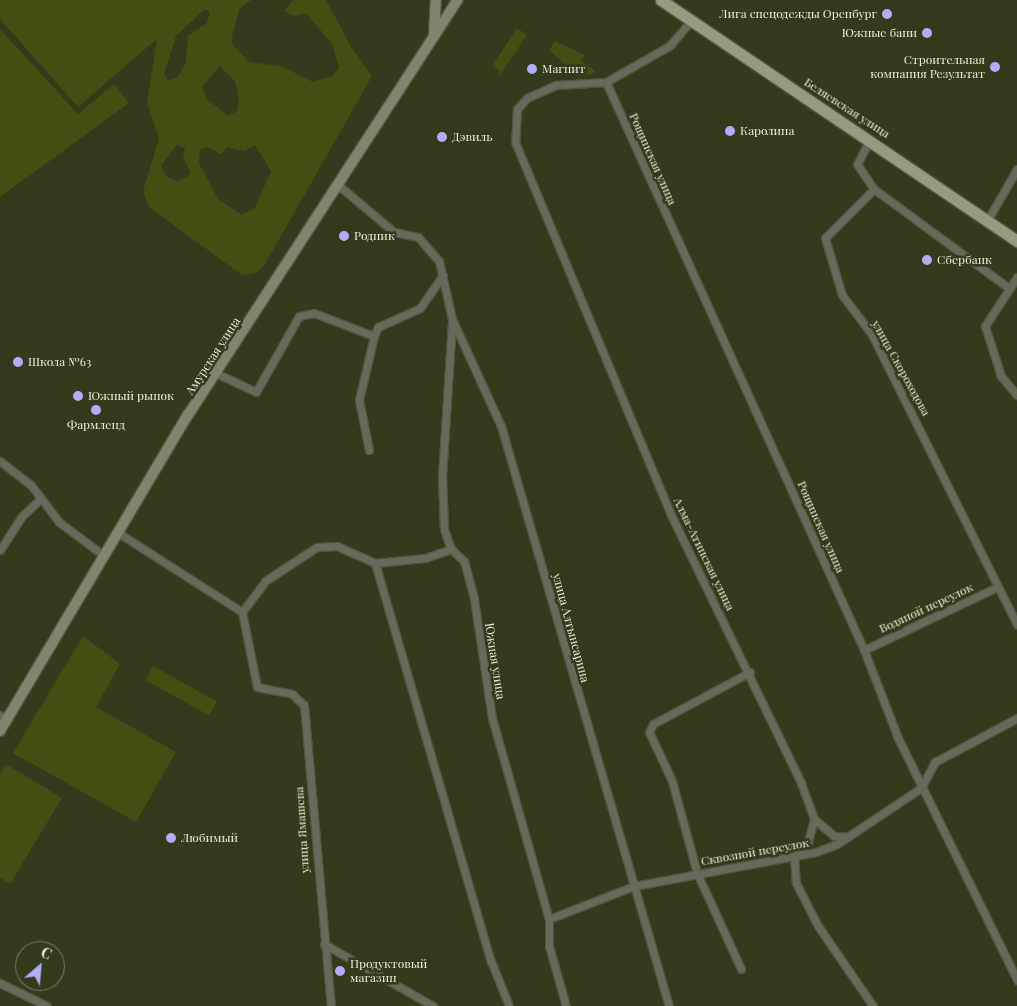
<!DOCTYPE html>
<meta charset="utf-8">
<style>
body{margin:0}
#map{position:relative;width:1017px;height:1006px;overflow:hidden;background:#343a1b;font-family:"Playfair Display",serif}
div>[style]{position:absolute}
.green>*{inset:0;background:#454d13;transform-origin:0 0}
.roads{filter:drop-shadow(1px 0 #51573a) drop-shadow(-1px 0 #51573a) drop-shadow(0 1px #51573a) drop-shadow(0 -1px #51573a)}
.street>*{height:7px;margin:-3.5px;padding:0 3.5px;transform-origin:3.5px;border-radius:3.5px;background:#66695b}
.secondary>*{height:10px;margin:-5px;padding:0 5px;transform-origin:5px;border-radius:5px;background:#81856f}
.primary>*{height:11px;margin:-5.5px;padding:0 5.5px;transform-origin:5.5px;border-radius:5.5px;background:#959b7e}
.dots>*{width:14px;height:14px;translate:-50% -50%;box-sizing:border-box;border:2px solid #343a1b;border-radius:50%}
span{translate:-50% -50%;white-space:nowrap;text-align:center;line-height:1.15;-webkit-text-stroke:5px #343a1b;paint-order:stroke}
.poi-label{font-size:12px;color:#ebefdd}
.right{translate:-100% -50%;text-align:right}
.left{translate:0 -50%;text-align:left}
.street-label{font-size:12px;color:#ebefdd}
.north{position:absolute;left:15px;top:941px;width:50px;height:50px;box-sizing:border-box;background:#343a1b;border:1px solid #7d8269;border-radius:50%;rotate:27deg;font-size:14px;font-weight:700;line-height:20px;text-align:center;color:#ebefdd}
.north::after{content:'';display:block;margin:auto;width:18px;height:22px;background:#b1adfa;clip-path:polygon(50% 0,100% 100%,50% 72%,0 100%)}
</style>
<div id="map">
<div class="green">
<div style="clip-path:polygon(evenodd,0 0,251px 0,240px 8px,231px 40px,234px 46px,249px 62px,281px 66px,313px 82px,333px 76px,339px 67px,332px 44px,306px 13px,293px 16px,284px 11px,293px 0,326px 0,351px 47px,372px 76px,264px 266px,254px 274px,242px 275px,149px 207px,143px 191px,159px 139px,147px 103px,157px 39px,78px 107px,0 19px,0 0,205px 9px,210px 12px,207px 23px,188px 36px,186px 62px,178px 77px,168px 80px,164px 74px,176px 36px,205px 9px,0 0,220px 66px,235px 81px,239px 101px,237px 111px,228px 116px,207px 99px,202px 87px,220px 66px,0 0,177px 145px,185px 148px,183px 157px,191px 174px,177px 182px,166px 176px,161px 165px,177px 145px,0 0,255px 145px,271px 171px,255px 208px,242px 215px,218px 199px,199px 163px,200px 150px,208px 147px,221px 154px,227px 147px,244px 151px,255px 145px)"></div>
<div style="clip-path:polygon(517px 28px,527px 35px,498px 78px,499px 70px,492px 66px)"></div>
<div style="clip-path:polygon(0 29px,78px 114px,114px 84px,129px 103px,0 197px)"></div>
<div style="clip-path:polygon(555px 41px,585px 55px,581px 61px,596px 71px,590px 75px,567px 66px,549px 50px)"></div>
<div style="clip-path:polygon(83px 636px,120px 664px,96px 707px,176px 752px,136px 822px,13px 753px)"></div>
<div style="left:153px;top:666px;width:73px;height:16px;rotate:29deg"></div>
<div style="clip-path:polygon(6px 764px,62px 798px,10px 884px,0 878px,0 775px)"></div>
</div>
<div class="roads">
<div class="street">
<div style="left:691px;top:21px;width:33px;rotate:131deg"></div>
<div style="left:669px;top:46px;width:73px;rotate:150.3deg"></div>
<div style="left:606px;top:82px;width:50px;rotate:176.6deg"></div>
<div style="left:556px;top:85px;width:32px;rotate:156deg"></div>
<div style="left:527px;top:98px;width:15px;rotate:132deg"></div>
<div style="left:517px;top:109px;width:33px;rotate:93deg"></div>
<div style="left:515px;top:142px;width:404px;rotate:67.3deg"></div>
<div style="left:671px;top:515px;width:298px;rotate:64.1deg"></div>
<div style="left:801px;top:783px;width:38px;rotate:70deg"></div>
<div style="left:814px;top:819px;width:24px;rotate:105deg"></div>
<div style="left:808px;top:842px;width:20px;rotate:135deg"></div>
<div style="left:794px;top:856px;width:27px;rotate:86deg"></div>
<div style="left:796px;top:883px;width:48px;rotate:62.9deg"></div>
<div style="left:818px;top:926px;width:97px;rotate:55.5deg"></div>
<div style="left:606px;top:82px;width:624px;rotate:65.57deg"></div>
<div style="left:864px;top:650px;width:94px;rotate:68.9deg"></div>
<div style="left:898px;top:738px;width:270px;rotate:63.8deg"></div>
<div style="left:870px;top:139px;width:28px;rotate:117deg"></div>
<div style="left:857px;top:164px;width:30px;rotate:56deg"></div>
<div style="left:874px;top:189px;width:69px;rotate:135deg"></div>
<div style="left:825px;top:238px;width:59px;rotate:73.4deg"></div>
<div style="left:842px;top:295px;width:48px;rotate:52.7deg"></div>
<div style="left:871px;top:333px;width:326px;rotate:63.4deg"></div>
<div style="left:337px;top:184px;width:75px;rotate:40.1deg"></div>
<div style="left:394px;top:232px;width:25px;rotate:12deg"></div>
<div style="left:418px;top:237px;width:32px;rotate:49deg"></div>
<div style="left:439px;top:261px;width:59px;rotate:77.4deg"></div>
<div style="left:452px;top:319px;width:118px;rotate:65.4deg"></div>
<div style="left:501px;top:426px;width:604px;rotate:73.85deg"></div>
<div style="left:874px;top:189px;width:167px;rotate:36.3deg"></div>
<div style="left:987px;top:221px;width:60px;rotate:-60deg"></div>
<div style="left:1017px;top:277px;width:59px;rotate:123.1deg"></div>
<div style="left:985px;top:326px;width:52px;rotate:72.3deg"></div>
<div style="left:1001px;top:376px;width:25px;rotate:50deg"></div>
<div style="left:452px;top:322px;width:153px;rotate:93.7deg"></div>
<div style="left:442px;top:475px;width:54px;rotate:87.9deg"></div>
<div style="left:444px;top:529px;width:21px;rotate:71deg"></div>
<div style="left:451px;top:549px;width:18px;rotate:43deg"></div>
<div style="left:464px;top:561px;width:39px;rotate:75deg"></div>
<div style="left:474px;top:599px;width:120px;rotate:81.4deg"></div>
<div style="left:492px;top:718px;width:209px;rotate:74.2deg"></div>
<div style="left:549px;top:919px;width:27px;rotate:90deg"></div>
<div style="left:549px;top:946px;width:62px;rotate:74.2deg"></div>
<div style="left:374px;top:336px;width:10px;rotate:-66deg"></div>
<div style="left:378px;top:327px;width:46px;rotate:-24.3deg"></div>
<div style="left:420px;top:308px;width:40px;rotate:-55.1deg"></div>
<div style="left:216px;top:373px;width:44px;rotate:25.4deg"></div>
<div style="left:256px;top:392px;width:87px;rotate:-60.5deg"></div>
<div style="left:299px;top:316px;width:15px;rotate:-11deg"></div>
<div style="left:314px;top:313px;width:64px;rotate:21deg"></div>
<div style="left:374px;top:336px;width:66px;rotate:103.2deg"></div>
<div style="left:359px;top:400px;width:51px;rotate:78.7deg"></div>
<div style="left:0;top:461px;width:39px;rotate:38deg"></div>
<div style="left:31px;top:485px;width:46px;rotate:52.9deg"></div>
<div style="left:59px;top:522px;width:55px;rotate:36.9deg"></div>
<div style="left:117px;top:532px;width:148px;rotate:32.6deg"></div>
<div style="left:242px;top:612px;width:76px;rotate:78.7deg"></div>
<div style="left:257px;top:687px;width:36px;rotate:11deg"></div>
<div style="left:292px;top:694px;width:16px;rotate:43deg"></div>
<div style="left:304px;top:705px;width:302px;rotate:84.9deg"></div>
<div style="left:0;top:550px;width:40px;rotate:-57.1deg"></div>
<div style="left:22px;top:516px;width:25px;rotate:-43deg"></div>
<div style="left:375px;top:563px;width:415px;rotate:73.8deg"></div>
<div style="left:491px;top:961px;width:48px;rotate:68.2deg"></div>
<div style="left:242px;top:612px;width:39px;rotate:-53deg"></div>
<div style="left:265px;top:581px;width:62px;rotate:-33.2deg"></div>
<div style="left:317px;top:547px;width:20px;rotate:-3deg"></div>
<div style="left:337px;top:546px;width:42px;rotate:24.1deg"></div>
<div style="left:375px;top:563px;width:50px;rotate:-5.7deg"></div>
<div style="left:425px;top:558px;width:28px;rotate:-19deg"></div>
<div style="left:864px;top:650px;width:147px;rotate:-25.3deg"></div>
<div style="left:0;top:715px;width:8px;rotate:30deg"></div>
<div style="left:814px;top:819px;width:26px;rotate:40deg"></div>
<div style="left:834px;top:836px;width:14px;rotate:4deg"></div>
<div style="left:549px;top:919px;width:91px;rotate:-21.2deg"></div>
<div style="left:634px;top:886px;width:185px;rotate:-10.6deg"></div>
<div style="left:816px;top:852px;width:22px;rotate:-21deg"></div>
<div style="left:837px;top:844px;width:101px;rotate:-33.7deg"></div>
<div style="left:921px;top:788px;width:30px;rotate:-62deg"></div>
<div style="left:935px;top:762px;width:93px;rotate:-28.2deg"></div>
<div style="left:324px;top:944px;width:125px;rotate:29.6deg"></div>
<div style="left:741px;top:969px;width:106px;rotate:-114.6deg"></div>
<div style="left:697px;top:873px;width:95px;rotate:-105.2deg"></div>
<div style="left:672px;top:781px;width:54px;rotate:-115.1deg"></div>
<div style="left:649px;top:732px;width:9px;rotate:-63deg"></div>
<div style="left:653px;top:724px;width:110px;rotate:-28.2deg"></div>
<div style="left:0;top:983px;width:52px;rotate:26.1deg"></div>
</div>
<div class="secondary">
<div style="left:434px;top:34px;width:34px;rotate:-87deg"></div>
<div style="left:0;top:731px;width:368px;rotate:-59.3deg"></div>
<div style="left:188px;top:415px;width:495px;rotate:-57deg"></div>
</div>
<div class="primary">
<div style="left:661px;top:0;width:430px;rotate:34.1deg"></div>
</div>
</div>
<div class="dots">
<div style="left:887px;top:14px;background:#b1adfa"></div>
<div style="left:927px;top:33px;background:#b1adfa"></div>
<div style="left:995px;top:67px;background:#b1adfa"></div>
<div style="left:532px;top:69px;background:#b1adfa"></div>
<div style="left:730px;top:131px;background:#b1adfa"></div>
<div style="left:442px;top:137px;background:#b1adfa"></div>
<div style="left:344px;top:236px;background:#b1adfa"></div>
<div style="left:927px;top:260px;background:#b1adfa"></div>
<div style="left:18px;top:362px;background:#b1adfa"></div>
<div style="left:78px;top:396px;background:#b1adfa"></div>
<div style="left:96px;top:410px;background:#b1adfa"></div>
<div style="left:171px;top:838px;background:#b1adfa"></div>
<div style="left:340px;top:971px;background:#b1adfa"></div>
</div>
<div class="poi-label">
<span class="right" style="left:877px;top:14px">Лига спецодежды Оренбург</span>
<span class="right" style="left:917px;top:33px">Южные бани</span>
<span class="right" style="left:985px;top:67px">Строительная<br>компания Результат</span>
<span class="left" style="left:542px;top:69px">Магнит</span>
<span class="left" style="left:740px;top:131px">Каролина</span>
<span class="left" style="left:452px;top:137px">Дэвиль</span>
<span class="left" style="left:354px;top:236px">Родник</span>
<span class="left" style="left:937px;top:260px">Сбербанк</span>
<span class="left" style="left:28px;top:362px">Школа №63</span>
<span class="left" style="left:88px;top:396px">Южный рынок</span>
<span style="left:96px;top:425px">Фармленд</span>
<span class="left" style="left:181px;top:838px">Любимый</span>
<span class="left" style="left:350px;top:971px">Продуктовый<br>магазин</span>
</div>
<div class="street-label">
<span style="left:847px;top:108px;rotate:33deg">Беляевская улица</span>
<span style="left:653px;top:159px;rotate:66deg">Рощинская улица</span>
<span style="left:213px;top:356px;rotate:-57deg">Амурская улица</span>
<span style="left:901px;top:368px;rotate:61deg">улица Скороходова</span>
<span style="left:821px;top:527px;rotate:66deg">Рощинская улица</span>
<span style="left:704px;top:554px;rotate:64deg">Алма-Атинская улица</span>
<span style="left:926px;top:608px;rotate:-25deg">Водяной переулок</span>
<span style="left:571px;top:628px;rotate:75deg">улица Алтынсарина</span>
<span style="left:495px;top:661px;rotate:81deg">Южная улица</span>
<span style="left:302px;top:830px;rotate:-94deg">улица Ямашева</span>
<span style="left:755px;top:852px;rotate:-10deg">Сквозной переулок</span>
</div>
<div class="north">С</div>
</div>
